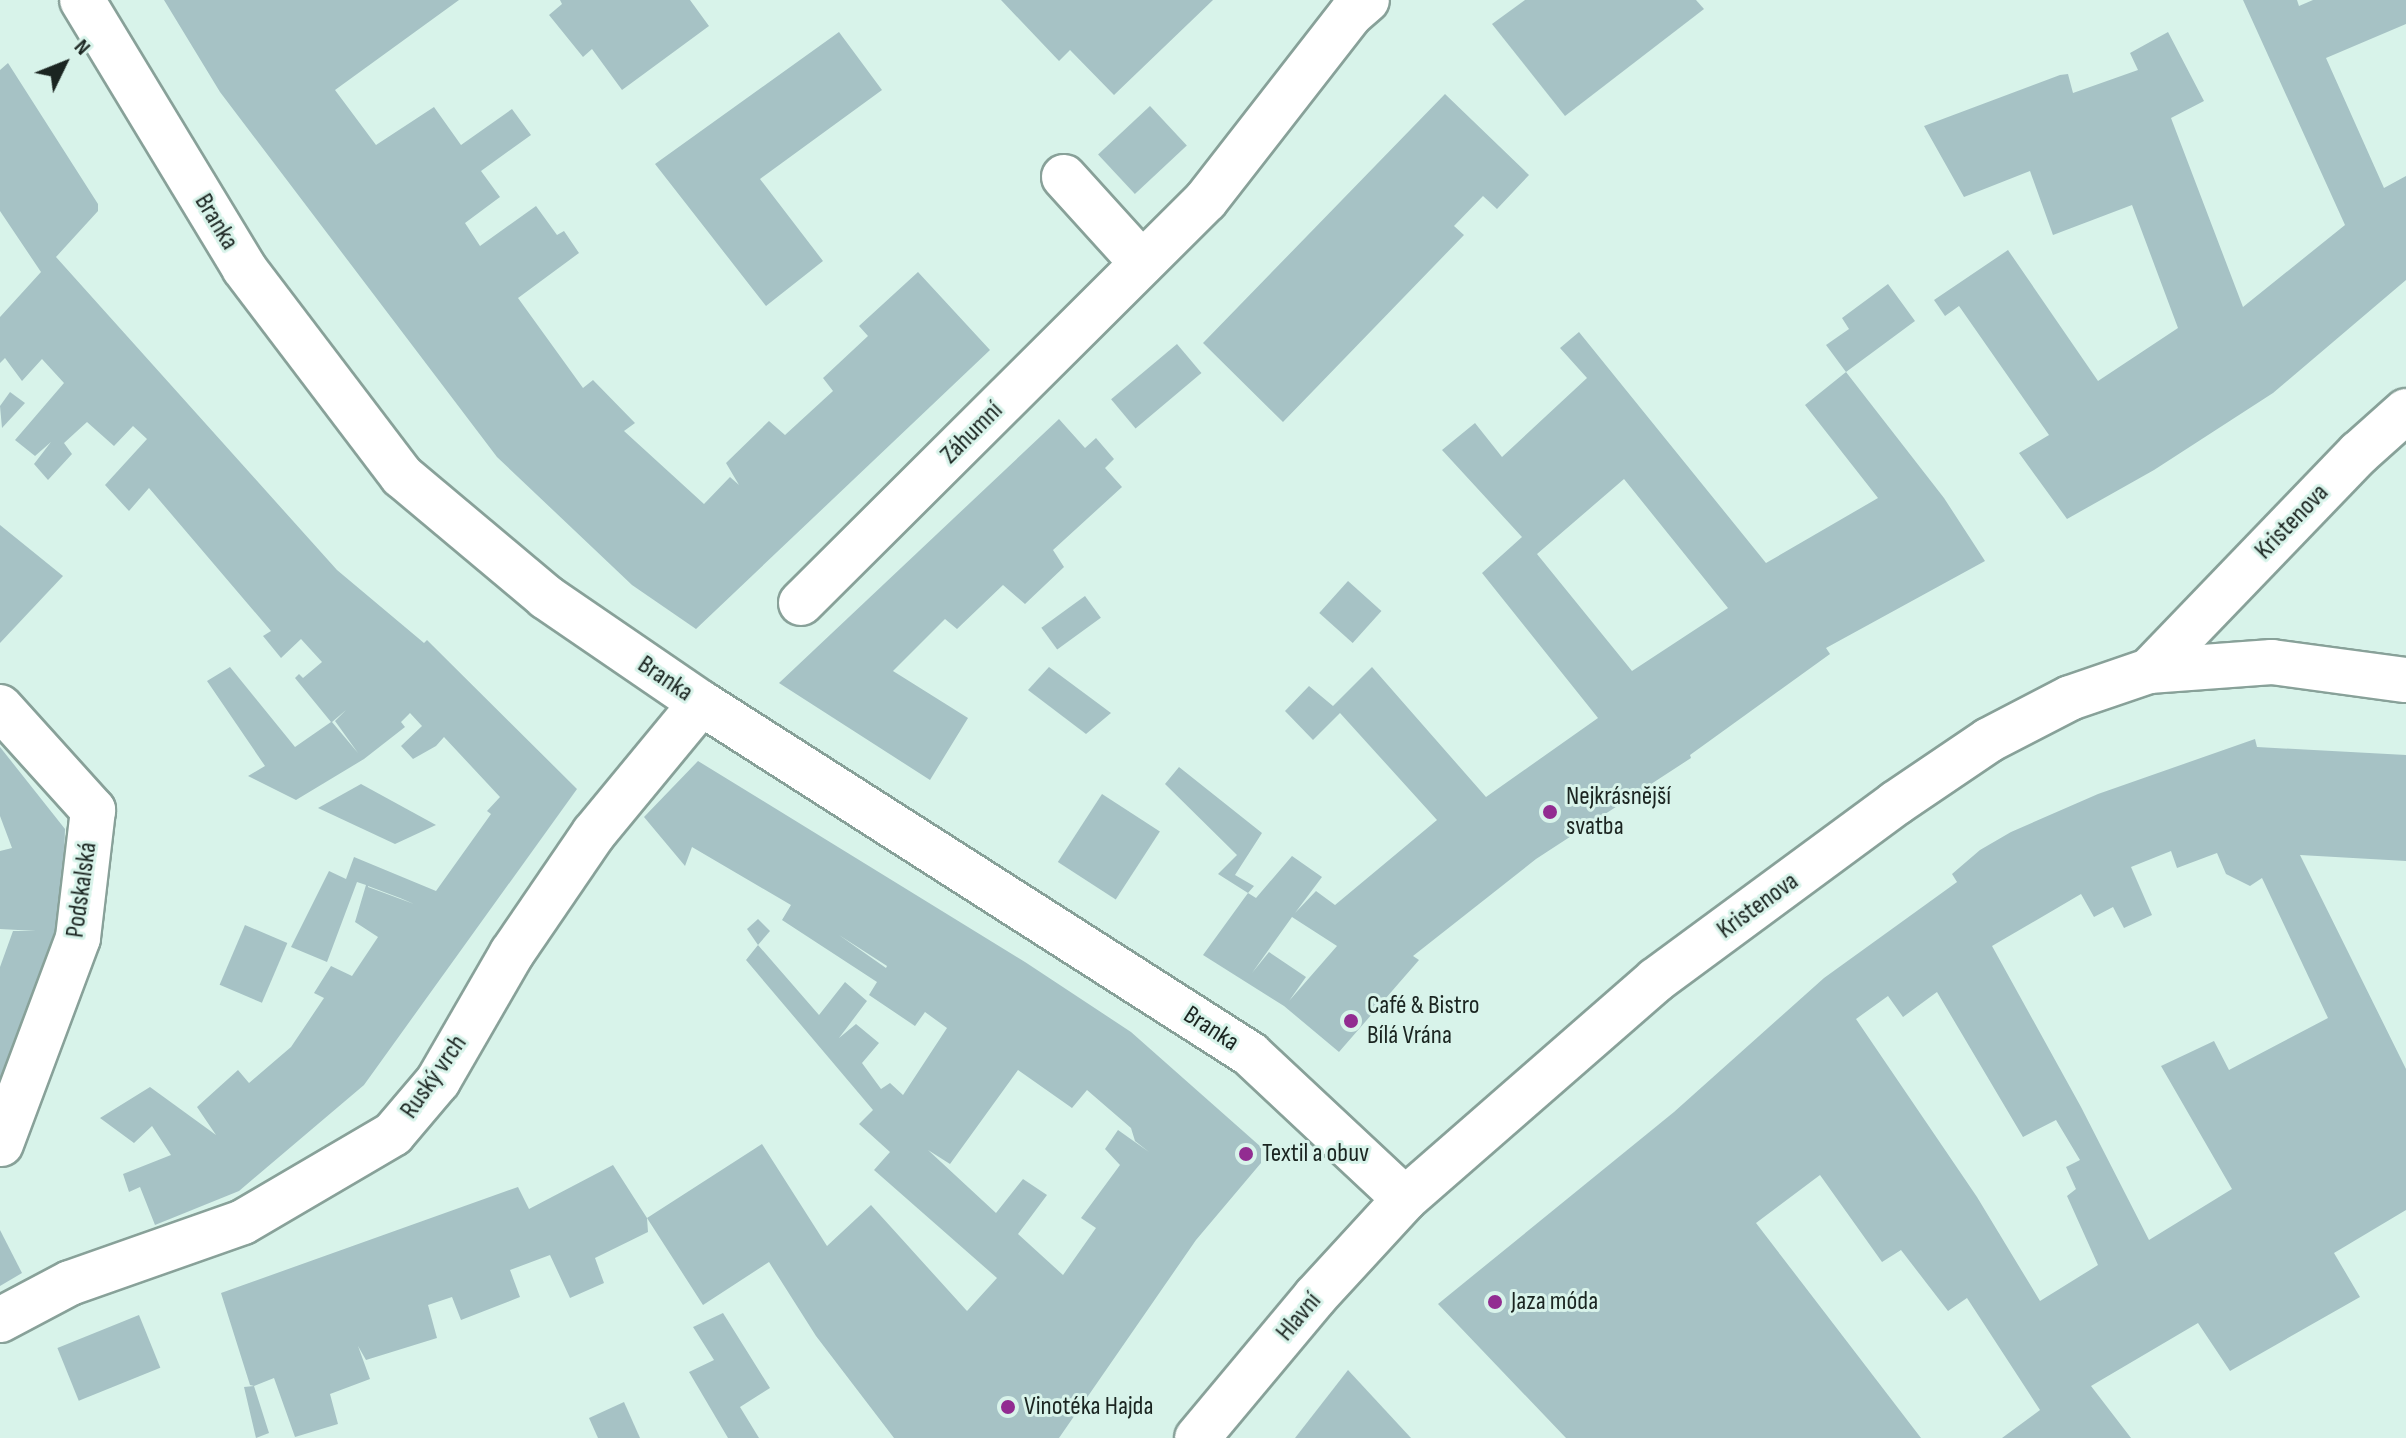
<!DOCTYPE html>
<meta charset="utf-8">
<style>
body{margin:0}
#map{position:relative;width:2406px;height:1438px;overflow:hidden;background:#d8f3ea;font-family:"Sofia Sans Condensed",sans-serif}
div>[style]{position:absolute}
.building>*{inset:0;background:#a6c2c5;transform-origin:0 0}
.roads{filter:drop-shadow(2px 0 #88a199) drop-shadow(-2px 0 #88a199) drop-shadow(0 2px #88a199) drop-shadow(0 -2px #88a199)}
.street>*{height:44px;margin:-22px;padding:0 22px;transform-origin:22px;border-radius:22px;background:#fff}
.secondary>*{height:44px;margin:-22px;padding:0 22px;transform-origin:22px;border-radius:22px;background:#fff}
.dots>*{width:22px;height:22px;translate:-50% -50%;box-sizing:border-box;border:4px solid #d8f3ea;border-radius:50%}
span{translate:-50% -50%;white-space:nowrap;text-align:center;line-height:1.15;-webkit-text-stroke:6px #d8f3ea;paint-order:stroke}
.street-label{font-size:26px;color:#1b2521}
.poi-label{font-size:26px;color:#1b2521}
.left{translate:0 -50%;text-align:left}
.north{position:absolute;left:24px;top:24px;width:80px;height:80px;-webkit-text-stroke:6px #d8f3ea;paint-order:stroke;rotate:47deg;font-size:22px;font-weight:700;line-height:32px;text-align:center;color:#1b2521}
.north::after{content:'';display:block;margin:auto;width:28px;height:36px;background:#1b2521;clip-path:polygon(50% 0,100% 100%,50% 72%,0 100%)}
</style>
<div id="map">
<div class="building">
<div style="clip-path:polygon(164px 0,459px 0,335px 90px,376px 145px,434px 107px,461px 145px,512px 109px,531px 135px,481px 171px,500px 197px,465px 223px,480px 246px,536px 206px,557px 235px,564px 231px,579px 253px,518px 298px,583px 388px,593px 380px,635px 423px,624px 431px,704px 504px,730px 477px,739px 485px,726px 463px,769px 421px,785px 435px,833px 391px,823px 378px,868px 336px,859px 326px,918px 272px,990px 350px,696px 629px,632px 585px,497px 457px,220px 92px)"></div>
<div style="clip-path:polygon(560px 0,690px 0,709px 26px,622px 90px,592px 49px,583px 57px,549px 15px,562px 4px)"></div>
<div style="clip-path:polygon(1001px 0,1213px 0,1114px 95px,1070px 50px,1059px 61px)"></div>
<div style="clip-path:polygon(1525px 0,1696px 0,1704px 9px,1565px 116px,1492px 24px)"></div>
<div style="clip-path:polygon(2243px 0,2297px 0,2299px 6px,2313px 0,2406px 0,2406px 24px,2326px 58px,2384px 188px,2406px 176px,2406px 280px,2273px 393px,2154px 470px,2067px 519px,2019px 453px,2049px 435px,1959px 306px,1945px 316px,1934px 300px,2008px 250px,2098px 381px,2178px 328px,2132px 205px,2053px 235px,2030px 171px,1964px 197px,1924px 126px,2060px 75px,2068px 74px,2073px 93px,2138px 70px,2130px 53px,2168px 32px,2204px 101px,2171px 118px,2243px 307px,2345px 225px)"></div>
<div style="clip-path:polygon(839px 32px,882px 90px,760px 179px,823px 261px,766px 306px,655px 164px)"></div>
<div style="clip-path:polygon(evenodd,8px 63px,98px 204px,98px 211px,56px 257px,337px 570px,424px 643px,427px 640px,577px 789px,364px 1085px,239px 1191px,155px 1225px,140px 1187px,129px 1192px,123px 1174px,171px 1155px,152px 1126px,134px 1143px,100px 1118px,150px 1087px,216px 1135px,197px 1107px,238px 1070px,249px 1083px,291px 1047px,324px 998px,314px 993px,331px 966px,352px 976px,378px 937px,355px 922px,366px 885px,357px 882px,327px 962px,291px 947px,329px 871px,346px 879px,354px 857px,436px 891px,491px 814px,487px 811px,500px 797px,444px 737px,436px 746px,413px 759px,401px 746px,422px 726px,410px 713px,401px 722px,405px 727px,364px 759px,296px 800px,248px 776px,265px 766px,207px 681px,230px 667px,295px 747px,331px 722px,295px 678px,299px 674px,303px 678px,322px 662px,301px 639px,281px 658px,263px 636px,271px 631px,149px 488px,129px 511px,105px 485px,147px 439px,133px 426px,114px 446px,87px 422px,64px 443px,72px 454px,48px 480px,34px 464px,51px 442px,35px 456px,15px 440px,64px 383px,42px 359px,22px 381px,5px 358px,0 363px,0 317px,41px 272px,0 211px,0 70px,8px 63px,346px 710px,335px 721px,358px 753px,332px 722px,346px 710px,8px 63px,368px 886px,400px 898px,414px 904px,368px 887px,368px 886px)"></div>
<div style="clip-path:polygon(1445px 94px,1529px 175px,1497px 209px,1483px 196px,1454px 226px,1464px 235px,1283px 422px,1203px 343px)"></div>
<div style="left:1150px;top:106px;width:54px;height:71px;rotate:47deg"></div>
<div style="clip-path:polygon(evenodd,1888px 284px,1915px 321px,1846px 372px,1944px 498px,1985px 561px,1826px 648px,1830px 654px,1690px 755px,1691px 758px,1536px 859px,1413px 956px,1419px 960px,1339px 1052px,1284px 1006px,1203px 955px,1248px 893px,1256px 898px,1292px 856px,1322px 877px,1295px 913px,1316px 891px,1335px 905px,1437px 820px,1340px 713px,1313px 740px,1285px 711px,1309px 686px,1333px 706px,1372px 667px,1486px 797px,1598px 718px,1482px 573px,1522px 537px,1442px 450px,1475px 423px,1502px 457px,1587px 378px,1560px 348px,1579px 332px,1766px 563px,1878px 498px,1805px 405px,1846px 372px,1826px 345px,1849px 329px,1842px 318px,1888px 284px,1624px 479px,1728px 608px,1632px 671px,1537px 554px,1624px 479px,1888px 284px,1292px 917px,1337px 946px,1289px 1001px,1306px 977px,1269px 952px,1252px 973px,1292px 917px)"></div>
<div style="left:1177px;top:344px;width:38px;height:86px;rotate:50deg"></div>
<div style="clip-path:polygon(10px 392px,25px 403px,2px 428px,0 406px)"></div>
<div style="clip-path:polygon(1059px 419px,1085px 448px,1096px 438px,1114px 459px,1105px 468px,1122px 487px,1053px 550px,1064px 567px,1025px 604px,1003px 585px,957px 629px,945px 619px,893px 671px,968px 718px,930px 780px,779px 683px)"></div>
<div style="clip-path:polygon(0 525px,63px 576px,0 643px)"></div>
<div style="left:1348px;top:581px;width:45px;height:43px;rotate:42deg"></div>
<div style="left:1085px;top:596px;width:27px;height:54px;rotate:54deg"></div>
<div style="clip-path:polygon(1049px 667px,1111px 713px,1086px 734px,1028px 690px)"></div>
<div style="clip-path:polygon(evenodd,2255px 739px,2257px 747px,2406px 755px,2406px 861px,2300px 855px,2406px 1069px,2406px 1210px,2334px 1253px,2360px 1297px,2230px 1371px,2198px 1323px,2091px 1386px,2131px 1438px,2002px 1438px,2040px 1410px,1967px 1298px,1948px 1311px,1901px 1250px,1882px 1262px,1820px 1175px,1756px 1223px,1921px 1438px,1566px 1438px,1438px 1304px,1674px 1112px,1824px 978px,1957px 882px,1952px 874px,1980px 850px,2011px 832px,2098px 794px,2255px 739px,2171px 851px,2177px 868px,2217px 853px,2226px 874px,2250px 886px,2262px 878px,2328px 1018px,2229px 1070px,2214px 1041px,2161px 1066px,2232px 1189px,2149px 1240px,2081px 1107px,1992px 946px,2081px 894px,2094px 917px,2113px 907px,2124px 928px,2152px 915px,2131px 867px,2171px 851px,2255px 739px,1937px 992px,2023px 1137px,2056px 1120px,2080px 1160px,2066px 1167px,2076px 1189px,2067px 1196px,2098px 1265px,2040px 1301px,1977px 1197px,1856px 1019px,1888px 996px,1903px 1017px,1937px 992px)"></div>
<div style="clip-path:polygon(0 747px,65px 829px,62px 930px,0 1101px,0 967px,13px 931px,36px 931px,0 929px,0 851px,12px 848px,0 816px)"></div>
<div style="clip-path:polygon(evenodd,698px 761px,1025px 962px,1131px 1032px,1261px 1147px,1261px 1163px,1196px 1240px,1059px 1438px,894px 1438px,816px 1336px,769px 1262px,703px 1305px,647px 1218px,762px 1144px,827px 1246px,871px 1205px,967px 1311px,997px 1278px,874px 1170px,890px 1152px,859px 1124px,873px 1110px,746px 960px,758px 945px,819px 1015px,845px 982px,867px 1001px,839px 1038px,856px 1024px,879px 1043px,862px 1063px,881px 1089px,890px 1083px,903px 1095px,947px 1028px,925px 1012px,915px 1026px,869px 995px,877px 982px,782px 920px,791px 905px,692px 847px,685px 866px,644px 817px,698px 761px,839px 935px,887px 966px,886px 968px,839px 935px,698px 761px,1018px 1070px,1072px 1108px,1087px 1090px,1131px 1128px,1135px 1141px,1149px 1152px,1118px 1130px,1105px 1149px,1120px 1165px,1081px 1218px,1096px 1228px,1063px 1275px,1018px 1234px,1047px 1195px,1023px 1179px,996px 1213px,928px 1150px,950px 1164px,1018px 1070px)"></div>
<div style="clip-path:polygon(1179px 767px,1262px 833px,1235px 875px,1254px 886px,1248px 893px,1218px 874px,1237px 855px,1165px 784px)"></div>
<div style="clip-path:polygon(361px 784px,436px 825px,395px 844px,318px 808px)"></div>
<div style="left:1102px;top:794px;width:69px;height:81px;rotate:33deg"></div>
<div style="clip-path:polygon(758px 919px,770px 931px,758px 945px,747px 929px)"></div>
<div style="left:245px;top:925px;width:46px;height:65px;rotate:23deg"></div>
<div style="clip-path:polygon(613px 1165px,647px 1218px,648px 1232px,595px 1258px,604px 1283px,570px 1298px,550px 1255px,510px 1270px,520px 1297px,461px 1320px,452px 1297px,428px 1305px,437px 1338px,366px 1360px,358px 1346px,370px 1379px,330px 1394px,338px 1424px,295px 1437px,274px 1378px,254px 1386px,269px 1433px,256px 1438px,244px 1387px,254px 1386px,250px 1385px,221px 1293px,518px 1187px,529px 1209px)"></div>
<div style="clip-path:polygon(0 1230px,22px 1273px,0 1286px)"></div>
<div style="clip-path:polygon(723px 1313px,770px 1388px,740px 1407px,759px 1438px,728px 1438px,689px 1372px,714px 1360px,693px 1327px)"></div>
<div style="left:139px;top:1315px;width:57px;height:88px;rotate:68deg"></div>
<div style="clip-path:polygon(1348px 1370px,1411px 1438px,1295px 1438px)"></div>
<div style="clip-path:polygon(624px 1402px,640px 1438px,598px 1438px,589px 1418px)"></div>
</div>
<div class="roads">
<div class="street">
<div style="left:1064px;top:177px;width:116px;rotate:47.8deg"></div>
<div style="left:801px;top:603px;width:571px;rotate:-44.86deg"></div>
<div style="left:1206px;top:200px;width:236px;rotate:-52.1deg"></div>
<div style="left:1351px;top:14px;width:21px;rotate:-41deg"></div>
<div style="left:2149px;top:671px;width:303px;rotate:-46.1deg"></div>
<div style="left:2359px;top:453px;width:63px;rotate:-41.8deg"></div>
<div style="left:0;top:707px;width:139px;rotate:47.9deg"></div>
<div style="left:93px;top:810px;width:129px;rotate:96.7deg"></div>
<div style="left:78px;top:938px;width:220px;rotate:110.5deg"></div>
<div style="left:1405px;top:1199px;width:333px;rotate:-41.1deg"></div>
<div style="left:1656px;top:980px;width:298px;rotate:-36.4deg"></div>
<div style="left:1896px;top:803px;width:112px;rotate:-34.1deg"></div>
<div style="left:1989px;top:740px;width:91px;rotate:-27.4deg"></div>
<div style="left:2070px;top:698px;width:83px;rotate:-18.9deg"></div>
<div style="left:2149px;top:671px;width:123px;rotate:-4.2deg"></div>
<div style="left:2272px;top:662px;width:135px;rotate:7.7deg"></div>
<div style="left:0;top:1320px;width:79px;rotate:-27.9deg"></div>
<div style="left:70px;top:1283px;width:183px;rotate:-19.4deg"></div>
<div style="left:243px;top:1222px;width:174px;rotate:-30.4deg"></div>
<div style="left:393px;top:1134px;width:70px;rotate:-49.7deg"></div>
<div style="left:438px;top:1081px;width:148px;rotate:-60deg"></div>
<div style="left:512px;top:953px;width:145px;rotate:-55.7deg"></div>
<div style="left:594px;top:833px;width:168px;rotate:-50.5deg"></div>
</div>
<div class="secondary">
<div style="left:82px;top:0;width:313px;rotate:58.8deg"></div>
<div style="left:244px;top:268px;width:261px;rotate:52.8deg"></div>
<div style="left:402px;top:476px;width:188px;rotate:40deg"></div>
<div style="left:546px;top:597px;width:188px;rotate:34.4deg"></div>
<div style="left:701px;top:703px;width:652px;rotate:32.59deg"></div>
<div style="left:1250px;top:1054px;width:212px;rotate:43.1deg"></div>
<div style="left:1405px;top:1199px;width:133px;rotate:132.6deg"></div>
<div style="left:1315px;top:1297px;width:184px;rotate:129.9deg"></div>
</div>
</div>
<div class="dots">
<div style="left:1550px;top:812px;background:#922c91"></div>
<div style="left:1351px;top:1021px;background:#922c91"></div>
<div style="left:1246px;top:1154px;background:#922c91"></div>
<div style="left:1495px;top:1302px;background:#922c91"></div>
<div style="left:1008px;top:1407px;background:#922c91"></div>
</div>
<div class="street-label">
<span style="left:216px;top:222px;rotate:59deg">Branka</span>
<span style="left:972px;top:433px;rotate:-45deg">Záhumní</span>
<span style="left:2292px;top:522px;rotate:-46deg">Kristenova</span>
<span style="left:665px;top:679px;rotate:34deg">Branka</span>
<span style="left:82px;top:890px;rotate:-82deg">Podskalská</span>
<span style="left:1758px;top:906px;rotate:-36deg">Kristenova</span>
<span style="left:1211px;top:1029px;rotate:33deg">Branka</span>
<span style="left:434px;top:1077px;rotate:-55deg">Ruský vrch</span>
<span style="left:1299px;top:1317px;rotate:-50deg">Hlavní</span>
</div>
<div class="poi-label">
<span class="left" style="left:1566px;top:812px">Nejkrásnější<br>svatba</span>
<span class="left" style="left:1367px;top:1021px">Café &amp; Bistro<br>Bílá Vrána</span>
<span class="left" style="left:1262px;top:1154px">Textil a obuv</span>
<span class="left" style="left:1511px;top:1302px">Jaza móda</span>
<span class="left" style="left:1024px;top:1407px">Vinotéka Hajda</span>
</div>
<div class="north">N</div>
</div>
